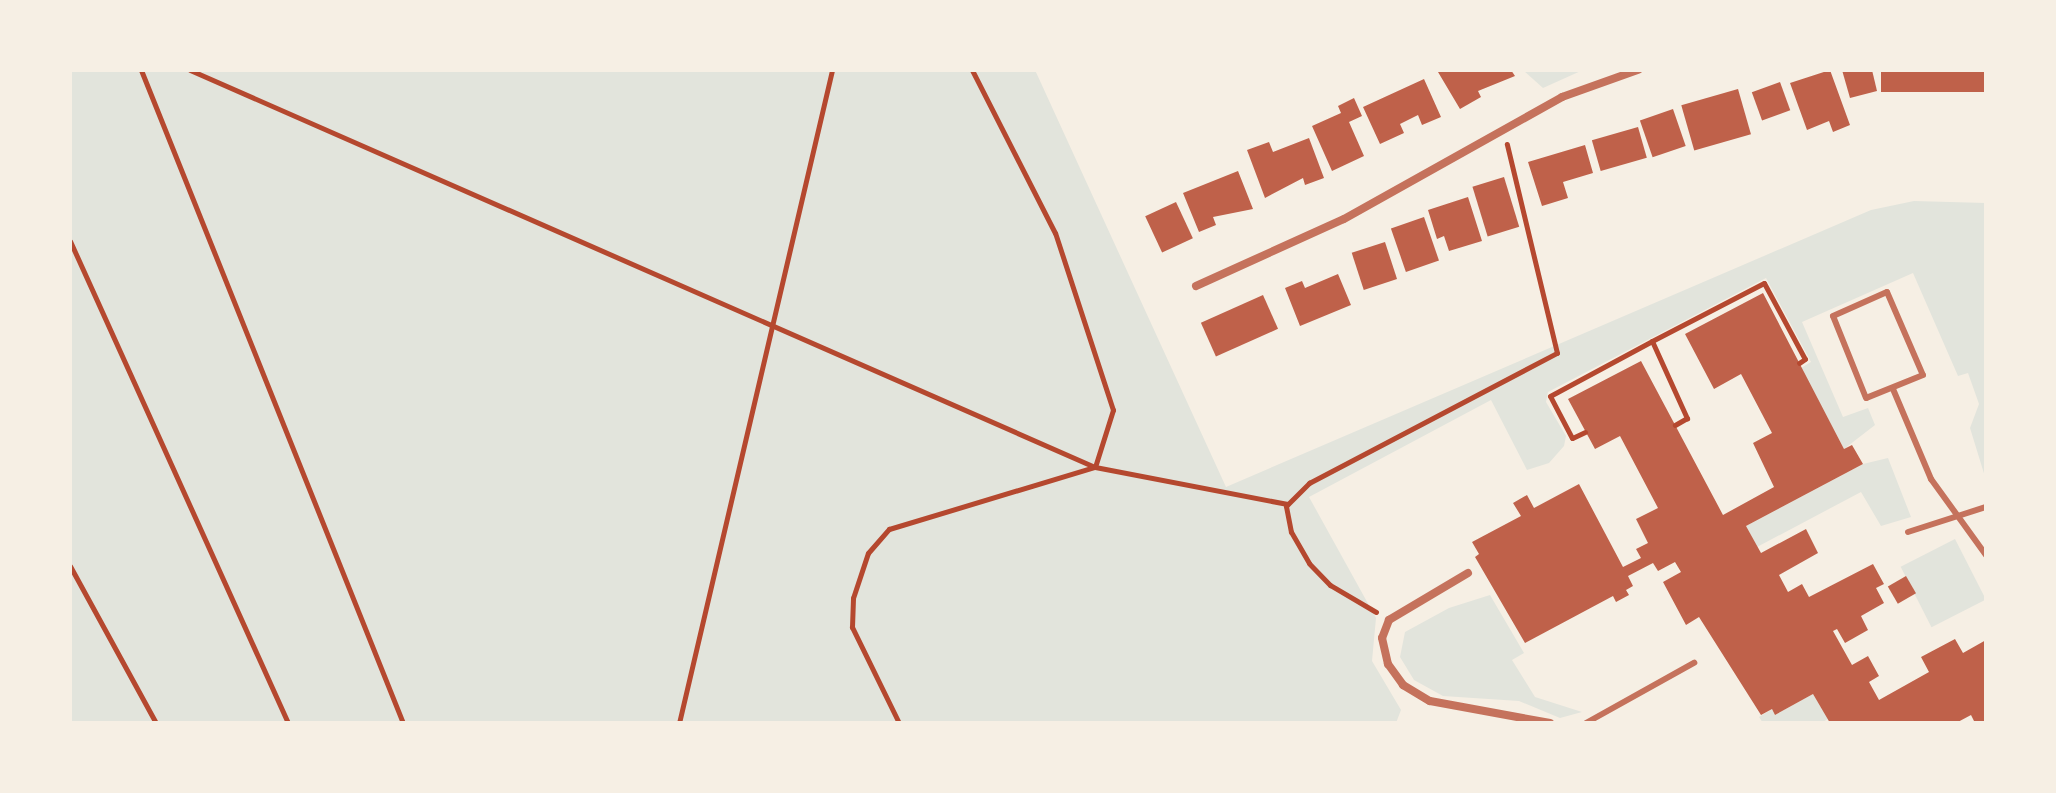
<!DOCTYPE html>
<style>
body{margin:0}
#map{position:relative;width:2056px;height:793px;overflow:hidden;background:#f6efe4;font-family:"PT Sans",sans-serif}
div>[style]{position:absolute}
.green>*{inset:0;background:#e2e4dc;transform-origin:0 0}
.building>*{inset:0;background:#bf614a;transform-origin:0 0}
.path>*{height:5px;margin:-2.5px;padding:0 2.5px;transform-origin:2.5px;border-radius:2.5px;background:#b5482f}
.service>*{height:6px;margin:-3px;padding:0 3px;transform-origin:3px;border-radius:3px;background:#c5725c}
.minor>*{height:8px;margin:-4px;padding:0 4px;transform-origin:4px;border-radius:4px;background:#c5725c}
span{translate:-50% -50%;white-space:nowrap;text-align:center;line-height:1.15;-webkit-text-stroke:6px #f6efe4;paint-order:stroke}
.frame{position:absolute;inset:0;border:72px solid #f6efe4;pointer-events:none}
</style>
<div id="map">
<div class="green">
<div style="clip-path:polygon(70px 70px,1035px 70px,1226px 487px,1871px 210px,1914px 201px,1986px 203px,1986px 480px,1970px 428px,1979px 404px,1968px 373px,1958px 376px,1913px 273px,1802px 322px,1843px 417px,1868px 408px,1875px 425px,1844px 449px,1801px 368px,1811px 362px,1766px 278px,1548px 392px,1546px 402px,1566px 436px,1564px 446px,1549px 463px,1527px 470px,1491px 400px,1309px 497px,1376px 618px,1372px 661px,1401px 710px,1396px 723px,70px 723px)"></div>
<div style="clip-path:polygon(1523px 70px,1583px 70px,1543px 88px)"></div>
<div style="clip-path:polygon(1888px 458px,1911px 517px,1881px 526px,1861px 492px,1757px 547px,1746px 526px,1863px 464px)"></div>
<div style="left:1955px;top:539px;width:68px;height:61px;rotate:63deg"></div>
<div style="clip-path:polygon(1490px 595px,1524px 653px,1512px 660px,1535px 697px,1582px 712px,1560px 718px,1519px 701px,1443px 696px,1414px 680px,1400px 657px,1405px 632px,1449px 608px)"></div>
<div style="clip-path:polygon(1813px 694px,1828px 719px,1821px 723px,1763px 723px,1759px 717px,1772px 709px,1775px 715px)"></div>
</div>
<div class="building">
<div style="clip-path:polygon(1442px 70px,1511px 70px,1515px 76px,1478px 91px,1481px 97px,1460px 109px,1438px 72px)"></div>
<div style="clip-path:polygon(1830px 70px,1850px 125px,1833px 132px,1829px 121px,1807px 130px,1790px 83px)"></div>
<div style="clip-path:polygon(1842px 70px,1872px 70px,1877px 91px,1850px 98px)"></div>
<div style="left:1881px;top:70px;width:105px;height:22px"></div>
<div style="clip-path:polygon(1424px 79px,1441px 117px,1422px 125px,1418px 115px,1400px 124px,1404px 133px,1380px 144px,1363px 107px)"></div>
<div style="left:1780px;top:82px;width:30px;height:30px;rotate:70deg"></div>
<div style="left:1738px;top:89px;width:47px;height:59px;rotate:74deg"></div>
<div style="clip-path:polygon(1354px 98px,1362px 116px,1349px 122px,1364px 156px,1332px 171px,1312px 126px,1341px 113px,1338px 106px)"></div>
<div style="left:1673px;top:109px;width:39px;height:35px;rotate:71deg"></div>
<div style="left:1638px;top:127px;width:32px;height:48px;rotate:74deg"></div>
<div style="clip-path:polygon(1309px 138px,1324px 178px,1305px 185px,1303px 178px,1265px 198px,1247px 150px,1269px 142px,1273px 152px)"></div>
<div style="clip-path:polygon(1585px 145px,1593px 173px,1563px 182px,1568px 198px,1542px 206px,1528px 162px)"></div>
<div style="clip-path:polygon(1238px 171px,1253px 209px,1213px 217px,1216px 225px,1199px 232px,1183px 193px)"></div>
<div style="left:1504px;top:177px;width:52px;height:33px;rotate:73deg"></div>
<div style="clip-path:polygon(1468px 197px,1482px 241px,1449px 251px,1444px 236px,1437px 239px,1428px 210px)"></div>
<div style="left:1176px;top:202px;width:40px;height:34px;rotate:65deg"></div>
<div style="left:1424px;top:217px;width:46px;height:35px;rotate:71deg"></div>
<div style="left:1385px;top:242px;width:39px;height:35px;rotate:72deg"></div>
<div style="clip-path:polygon(1338px 274px,1351px 305px,1300px 326px,1285px 288px,1302px 281px,1305px 288px)"></div>
<div style="clip-path:polygon(1763px 293px,1844px 449px,1852px 445px,1863px 464px,1746px 526px,1761px 553px,1806px 529px,1818px 553px,1779px 575px,1788px 592px,1802px 584px,1809px 597px,1873px 564px,1884px 584px,1876px 588px,1884px 603px,1861px 616px,1868px 630px,1845px 643px,1837px 629px,1833px 631px,1852px 665px,1868px 656px,1879px 676px,1869px 682px,1879px 700px,1929px 672px,1921px 657px,1955px 639px,1963px 653px,1986px 640px,1986px 723px,1975px 723px,1971px 715px,1956px 723px,1830px 723px,1813px 694px,1775px 715px,1772px 709px,1761px 715px,1699px 617px,1686px 625px,1663px 582px,1681px 572px,1675px 562px,1658px 571px,1653px 563px,1628px 576px,1633px 586px,1626px 590px,1629px 595px,1616px 602px,1613px 596px,1525px 643px,1475px 557px,1479px 554px,1472px 542px,1521px 516px,1513px 503px,1527px 495px,1534px 508px,1579px 484px,1623px 567px,1641px 558px,1636px 549px,1648px 543px,1636px 519px,1658px 508px,1620px 436px,1595px 449px,1568px 399px,1641px 361px,1723px 515px,1774px 487px,1753px 443px,1772px 433px,1741px 374px,1714px 389px,1685px 334px)"></div>
<div style="left:1263px;top:295px;width:37px;height:68px;rotate:66deg"></div>
<div style="left:1906px;top:576px;width:20px;height:21px;rotate:60deg"></div>
</div>
<div class="path">
<div style="left:141px;top:70px;width:704px;rotate:68.14deg"></div>
<div style="left:190px;top:70px;width:988px;rotate:23.69deg"></div>
<div style="left:1095px;top:467px;width:196px;rotate:10.9deg"></div>
<div style="left:70px;top:241px;width:529px;rotate:65.66deg"></div>
<div style="left:1652px;top:341px;width:126px;rotate:-27.4deg"></div>
<div style="left:1764px;top:283px;width:86px;rotate:61.7deg"></div>
<div style="left:1805px;top:359px;width:7px;rotate:146deg"></div>
<div style="left:1585px;top:432px;width:14px;rotate:155deg"></div>
<div style="left:1572px;top:438px;width:47px;rotate:-117.6deg"></div>
<div style="left:1550px;top:396px;width:116px;rotate:-28.3deg"></div>
<div style="left:1652px;top:341px;width:85px;rotate:65.6deg"></div>
<div style="left:1687px;top:418px;width:14px;rotate:150deg"></div>
<div style="left:70px;top:566px;width:179px;rotate:61.3deg"></div>
<div style="left:1376px;top:612px;width:53px;rotate:-149.6deg"></div>
<div style="left:1330px;top:585px;width:30px;rotate:-134deg"></div>
<div style="left:1309px;top:563px;width:36px;rotate:-120deg"></div>
<div style="left:1291px;top:532px;width:26px;rotate:-101deg"></div>
<div style="left:1286px;top:506px;width:33px;rotate:-45deg"></div>
<div style="left:1309px;top:483px;width:280px;rotate:-27.7deg"></div>
<div style="left:1557px;top:353px;width:215px;rotate:-103.5deg"></div>
<div style="left:679px;top:723px;width:671px;rotate:-76.81deg"></div>
<div style="left:899px;top:723px;width:107px;rotate:-116.1deg"></div>
<div style="left:852px;top:627px;width:29px;rotate:-88deg"></div>
<div style="left:853px;top:598px;width:47px;rotate:-71.6deg"></div>
<div style="left:868px;top:553px;width:32px;rotate:-49deg"></div>
<div style="left:889px;top:529px;width:215px;rotate:-16.8deg"></div>
<div style="left:1095px;top:467px;width:60px;rotate:-72.5deg"></div>
<div style="left:1113px;top:410px;width:186px;rotate:-108.1deg"></div>
<div style="left:1055px;top:233px;width:183px;rotate:-117deg"></div>
</div>
<div class="service">
<div style="left:1887px;top:292px;width:90px;rotate:66.6deg"></div>
<div style="left:1923px;top:375px;width:61px;rotate:158deg"></div>
<div style="left:1866px;top:398px;width:88px;rotate:-111.9deg"></div>
<div style="left:1833px;top:316px;width:59px;rotate:-24deg"></div>
<div style="left:1893px;top:389px;width:98px;rotate:67.1deg"></div>
<div style="left:1931px;top:479px;width:94px;rotate:54.1deg"></div>
<div style="left:1908px;top:532px;width:82px;rotate:-17.8deg"></div>
<div style="left:1586px;top:723px;width:124px;rotate:-29.1deg"></div>
</div>
<div class="minor">
<div style="left:1196px;top:286px;width:162px;rotate:-24.4deg"></div>
<div style="left:1344px;top:219px;width:250px;rotate:-29.2deg"></div>
<div style="left:1562px;top:97px;width:81px;rotate:-19.6deg"></div>
<div style="left:1468px;top:573px;width:92px;rotate:149.3deg"></div>
<div style="left:1389px;top:620px;width:19px;rotate:111deg"></div>
<div style="left:1382px;top:638px;width:27px;rotate:77deg"></div>
<div style="left:1388px;top:664px;width:26px;rotate:54deg"></div>
<div style="left:1403px;top:685px;width:31px;rotate:31deg"></div>
<div style="left:1430px;top:701px;width:122px;rotate:10.4deg"></div>
</div>
<div class="frame"></div>
</div>
